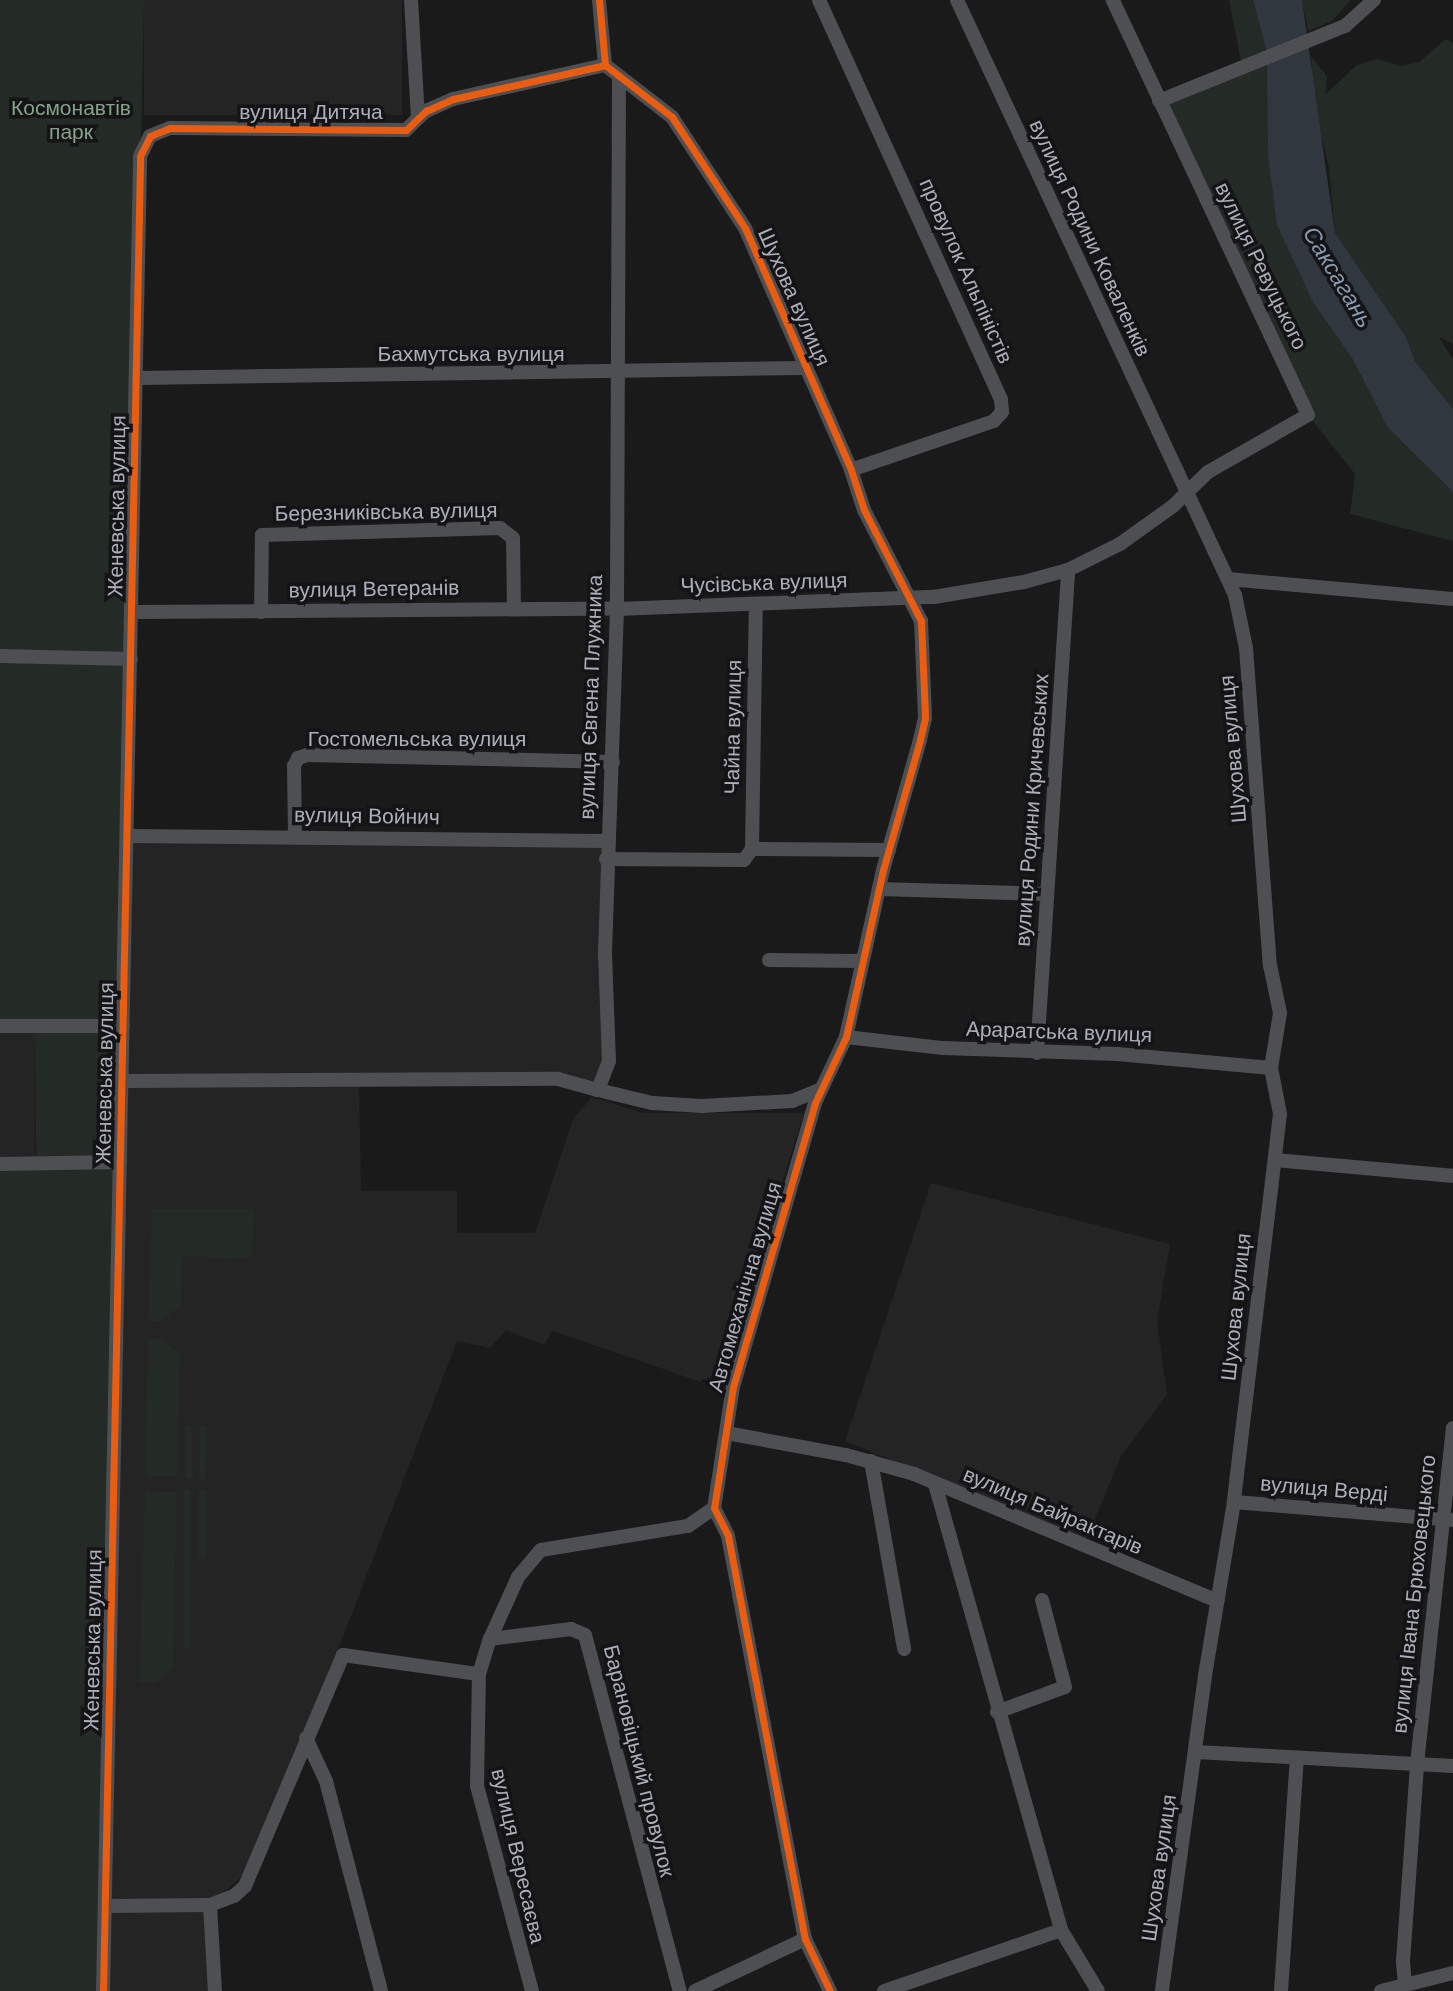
<!DOCTYPE html>
<meta charset="utf-8">
<style>
body{margin:0}
#map{position:relative;width:1453px;height:1991px;overflow:hidden;background:#1a1a1a;font-family:Arial,sans-serif}
div>[style]{position:absolute}
.built>*{inset:0;background:#242425;transform-origin:0 0}
.green>*{inset:0;background:#242a25;transform-origin:0 0}
.water>*{inset:0;background:#31373f}
.street>*{height:14px;margin:-7px;padding:0 7px;transform-origin:7px;border-radius:7px;background:#4e4f52}
.cycleway>*{height:7px;margin:-3.5px;padding:0 3.5px;transform-origin:3.5px;border-radius:3.5px;background:#e95d12}
span{translate:-50% -50%;white-space:nowrap;text-align:center;line-height:1.15;-webkit-text-stroke:7px #141416;paint-order:stroke}
.park-label{font-size:21px;color:#85a289}
.street-label{font-size:21px;color:#acafb9}
.water-label{font-size:23px;color:#879ab0;font-style:italic}
</style>
<div id="map">
<div class="built">
<div style="left:144px;top:0;width:258px;height:115px"></div>
<div style="clip-path:polygon(127px 836px,607px 841px,609px 1023px,598px 1090px,558px 1079px,359px 1080px,361px 1191px,457px 1191px,457px 1233px,535px 1233px,573px 1119px,592px 1097px,643px 1113px,804px 1113px,718px 1388px,553px 1331px,544px 1345px,506px 1330px,490px 1348px,457px 1341px,295px 1761px,242px 1876px,211px 1905px,215px 1991px,103px 1991px)"></div>
<div style="left:0;top:1026px;width:35px;height:138px"></div>
<div style="clip-path:polygon(931px 1183px,1170px 1244px,1157px 1322px,1167px 1395px,1121px 1456px,1086px 1540px,845px 1441px)"></div>
</div>
<div class="green">
<div style="clip-path:polygon(0 0,144px 0,103px 1991px,0 1991px,0 1164px,36px 1163px,35px 1026px,0 1026px)"></div>
<div style="clip-path:polygon(1229px 0,1253px 0,1267px 52px,1314px 304px,1352px 358px,1388px 428px,1453px 492px,1453px 541px,1350px 514px,1355px 474px,1308px 415px,1159px 101px,1242px 66px)"></div>
<div style="clip-path:polygon(1302px 0,1351px 0,1332px 21px,1308px 31px)"></div>
<div style="clip-path:polygon(1446px 39px,1453px 43px,1453px 344px,1439px 337px,1453px 360px,1453px 409px,1415px 361px,1406px 337px,1335px 233px,1329px 168px,1314px 105px,1311px 56px,1327px 76px,1326px 94px,1357px 65px,1377px 59px,1402px 66px,1419px 62px)"></div>
<div style="clip-path:polygon(152px 1209px,254px 1209px,252px 1255px,239px 1259px,182px 1255px,181px 1306px,161px 1321px,148px 1321px)"></div>
<div style="clip-path:polygon(148px 1339px,161px 1339px,180px 1353px,177px 1476px,145px 1476px)"></div>
<div style="left:185px;top:1427px;width:7px;height:51px"></div>
<div style="clip-path:polygon(200px 1427px,207px 1427px,205px 1479px,199px 1479px)"></div>
<div style="left:184px;top:1490px;width:7px;height:158px"></div>
<div style="left:199px;top:1490px;width:7px;height:67px"></div>
<div style="clip-path:polygon(145px 1491px,177px 1492px,173px 1668px,156px 1682px,139px 1682px)"></div>
</div>
<div class="water">
<div style="clip-path:polygon(1253px 0,1302px 0,1335px 233px,1406px 337px,1415px 361px,1453px 409px,1453px 492px,1388px 428px,1352px 358px,1314px 304px,1277px 225px,1268px 155px,1267px 52px)"></div>
</div>
<div class="street">
<div style="left:411px;top:0;width:118px;rotate:86.6deg"></div>
<div style="left:599px;top:0;width:65px;rotate:84.7deg"></div>
<div style="left:605px;top:65px;width:85px;rotate:37.8deg"></div>
<div style="left:672px;top:117px;width:133px;rotate:56.7deg"></div>
<div style="left:745px;top:228px;width:264px;rotate:66.3deg"></div>
<div style="left:851px;top:470px;width:42px;rotate:72deg"></div>
<div style="left:864px;top:510px;width:125px;rotate:62.8deg"></div>
<div style="left:921px;top:621px;width:97px;rotate:87.6deg"></div>
<div style="left:925px;top:718px;width:23px;rotate:103deg"></div>
<div style="left:920px;top:740px;width:135px;rotate:105.9deg"></div>
<div style="left:883px;top:870px;width:171px;rotate:102.5deg"></div>
<div style="left:846px;top:1037px;width:73px;rotate:115.2deg"></div>
<div style="left:815px;top:1103px;width:296px;rotate:106.1deg"></div>
<div style="left:733px;top:1387px;width:122px;rotate:98.9deg"></div>
<div style="left:714px;top:1508px;width:31px;rotate:63deg"></div>
<div style="left:728px;top:1536px;width:410px;rotate:79.2deg"></div>
<div style="left:805px;top:1939px;width:58px;rotate:64.3deg"></div>
<div style="left:819px;top:0;width:439px;rotate:65.5deg"></div>
<div style="left:1001px;top:400px;width:12px;rotate:85deg"></div>
<div style="left:1002px;top:412px;width:12px;rotate:132deg"></div>
<div style="left:994px;top:421px;width:151px;rotate:161.1deg"></div>
<div style="left:957px;top:0;width:657px;rotate:64.96deg"></div>
<div style="left:1235px;top:595px;width:54px;rotate:78.3deg"></div>
<div style="left:1246px;top:648px;width:318px;rotate:85.7deg"></div>
<div style="left:1270px;top:965px;width:49px;rotate:78.2deg"></div>
<div style="left:1280px;top:1013px;width:56px;rotate:99.3deg"></div>
<div style="left:1271px;top:1068px;width:47px;rotate:78.9deg"></div>
<div style="left:1280px;top:1114px;width:391px;rotate:96.8deg"></div>
<div style="left:1234px;top:1502px;width:176px;rotate:99.5deg"></div>
<div style="left:1205px;top:1676px;width:318px;rotate:97.8deg"></div>
<div style="left:619px;top:77px;width:532px;rotate:90.22deg"></div>
<div style="left:617px;top:609px;width:344px;rotate:92deg"></div>
<div style="left:605px;top:953px;width:108px;rotate:87.9deg"></div>
<div style="left:609px;top:1061px;width:31px;rotate:111deg"></div>
<div style="left:598px;top:1090px;width:56px;rotate:13.5deg"></div>
<div style="left:652px;top:1103px;width:50px;rotate:3.4deg"></div>
<div style="left:702px;top:1106px;width:90px;rotate:-3.2deg"></div>
<div style="left:792px;top:1101px;width:31px;rotate:-22deg"></div>
<div style="left:1159px;top:101px;width:201px;rotate:-22deg"></div>
<div style="left:1345px;top:26px;width:39px;rotate:-42deg"></div>
<div style="left:137px;top:378px;width:669px;rotate:-0.86deg"></div>
<div style="left:1228px;top:579px;width:226px;rotate:5.1deg"></div>
<div style="left:132px;top:612px;width:485px;rotate:-0.4deg"></div>
<div style="left:617px;top:609px;width:317px;rotate:-2.2deg"></div>
<div style="left:934px;top:597px;width:91px;rotate:-9.5deg"></div>
<div style="left:1024px;top:582px;width:46px;rotate:-15.3deg"></div>
<div style="left:1068px;top:570px;width:58px;rotate:-26.6deg"></div>
<div style="left:1120px;top:544px;width:65px;rotate:-35.6deg"></div>
<div style="left:1173px;top:506px;width:49px;rotate:-44.2deg"></div>
<div style="left:1208px;top:472px;width:115px;rotate:-29.7deg"></div>
<div style="left:1308px;top:415px;width:459px;rotate:-115.2deg"></div>
<div style="left:261px;top:612px;width:77px;rotate:-89.3deg"></div>
<div style="left:262px;top:535px;width:238px;rotate:-1.7deg"></div>
<div style="left:500px;top:528px;width:16px;rotate:38deg"></div>
<div style="left:513px;top:538px;width:71px;rotate:89.2deg"></div>
<div style="left:0;top:656px;width:131px;rotate:1.3deg"></div>
<div style="left:127px;top:836px;width:480px;rotate:0.6deg"></div>
<div style="left:295px;top:836px;width:70px;rotate:-90.8deg"></div>
<div style="left:294px;top:766px;width:9px;rotate:-63deg"></div>
<div style="left:298px;top:758px;width:9px;rotate:-18deg"></div>
<div style="left:307px;top:755px;width:306px;rotate:1.3deg"></div>
<div style="left:752px;top:849px;width:243px;rotate:-89.1deg"></div>
<div style="left:606px;top:859px;width:138px;rotate:0.4deg"></div>
<div style="left:744px;top:860px;width:14px;rotate:-54deg"></div>
<div style="left:752px;top:849px;width:137px;rotate:0.4deg"></div>
<div style="left:879px;top:889px;width:166px;rotate:1.7deg"></div>
<div style="left:769px;top:960px;width:93px;rotate:0.6deg"></div>
<div style="left:0;top:1026px;width:123px"></div>
<div style="left:846px;top:1037px;width:98px;rotate:6.5deg"></div>
<div style="left:943px;top:1048px;width:174px;rotate:2deg"></div>
<div style="left:1117px;top:1054px;width:155px;rotate:5.2deg"></div>
<div style="left:1037px;top:1053px;width:484px;rotate:-86.3deg"></div>
<div style="left:122px;top:1081px;width:436px;rotate:-0.3deg"></div>
<div style="left:558px;top:1079px;width:41px;rotate:15.4deg"></div>
<div style="left:1275px;top:1160px;width:179px;rotate:5.1deg"></div>
<div style="left:0;top:1164px;width:120px;rotate:-1deg"></div>
<div style="left:726px;top:1433px;width:122px;rotate:10.4deg"></div>
<div style="left:846px;top:1455px;width:71px;rotate:15.6deg"></div>
<div style="left:914px;top:1474px;width:329px;rotate:22.7deg"></div>
<div style="left:871px;top:1461px;width:191px;rotate:80deg"></div>
<div style="left:935px;top:1484px;width:463px;rotate:74.2deg"></div>
<div style="left:1234px;top:1502px;width:219px;rotate:4.7deg"></div>
<div style="left:490px;top:1639px;width:82px;rotate:-7deg"></div>
<div style="left:571px;top:1629px;width:15px;rotate:23deg"></div>
<div style="left:585px;top:1635px;width:368px;rotate:75.1deg"></div>
<div style="left:997px;top:1712px;width:72px;rotate:-20.2deg"></div>
<div style="left:1065px;top:1687px;width:90px;rotate:-104.8deg"></div>
<div style="left:306px;top:1738px;width:47px;rotate:65.1deg"></div>
<div style="left:326px;top:1781px;width:217px;rotate:75.3deg"></div>
<div style="left:1196px;top:1752px;width:257px;rotate:3.1deg"></div>
<div style="left:210px;top:1905px;width:26px;rotate:-21deg"></div>
<div style="left:234px;top:1896px;width:15px;rotate:-42deg"></div>
<div style="left:245px;top:1886px;width:251px;rotate:-67deg"></div>
<div style="left:343px;top:1655px;width:137px;rotate:8deg"></div>
<div style="left:105px;top:1906px;width:105px;rotate:-0.5deg"></div>
<div style="left:210px;top:1905px;width:86px;rotate:86.7deg"></div>
<div style="left:1405px;top:1985px;width:24px;rotate:-95deg"></div>
<div style="left:1403px;top:1961px;width:197px;rotate:-85.9deg"></div>
<div style="left:1417px;top:1764px;width:338px;rotate:-83.9deg"></div>
<div style="left:103px;top:1991px;width:1835px;rotate:-88.84deg"></div>
<div style="left:140px;top:156px;width:22px;rotate:-63deg"></div>
<div style="left:150px;top:136px;width:22px;rotate:-22deg"></div>
<div style="left:170px;top:128px;width:236px;rotate:0.5deg"></div>
<div style="left:406px;top:130px;width:28px;rotate:-44deg"></div>
<div style="left:426px;top:111px;width:30px;rotate:-24deg"></div>
<div style="left:453px;top:99px;width:156px;rotate:-12.6deg"></div>
<div style="left:532px;top:1991px;width:212px;rotate:-105deg"></div>
<div style="left:477px;top:1786px;width:112px;rotate:-89deg"></div>
<div style="left:479px;top:1674px;width:37px;rotate:-73deg"></div>
<div style="left:490px;top:1639px;width:68px;rotate:-65.7deg"></div>
<div style="left:518px;top:1577px;width:35px;rotate:-50deg"></div>
<div style="left:541px;top:1550px;width:149px;rotate:-9.3deg"></div>
<div style="left:688px;top:1526px;width:32px;rotate:-35deg"></div>
<div style="left:695px;top:1991px;width:122px;rotate:-25.3deg"></div>
<div style="left:884px;top:1991px;width:187px;rotate:-19deg"></div>
<div style="left:1061px;top:1930px;width:71px;rotate:58.8deg"></div>
<div style="left:1281px;top:1991px;width:234px;rotate:-86.1deg"></div>
<div style="left:1381px;top:1991px;width:74px;rotate:-14deg"></div>
</div>
<div class="cycleway">
<div style="left:599px;top:0;width:65px;rotate:84.7deg"></div>
<div style="left:605px;top:65px;width:85px;rotate:37.8deg"></div>
<div style="left:672px;top:117px;width:133px;rotate:56.7deg"></div>
<div style="left:745px;top:228px;width:264px;rotate:66.3deg"></div>
<div style="left:851px;top:470px;width:42px;rotate:72deg"></div>
<div style="left:864px;top:510px;width:125px;rotate:62.8deg"></div>
<div style="left:921px;top:621px;width:97px;rotate:87.6deg"></div>
<div style="left:925px;top:718px;width:23px;rotate:103deg"></div>
<div style="left:920px;top:740px;width:135px;rotate:105.9deg"></div>
<div style="left:883px;top:870px;width:171px;rotate:102.5deg"></div>
<div style="left:846px;top:1037px;width:73px;rotate:115.2deg"></div>
<div style="left:815px;top:1103px;width:296px;rotate:106.1deg"></div>
<div style="left:733px;top:1387px;width:122px;rotate:98.9deg"></div>
<div style="left:714px;top:1508px;width:31px;rotate:63deg"></div>
<div style="left:728px;top:1536px;width:410px;rotate:79.2deg"></div>
<div style="left:805px;top:1939px;width:58px;rotate:64.3deg"></div>
<div style="left:103px;top:1991px;width:1835px;rotate:-88.84deg"></div>
<div style="left:140px;top:156px;width:22px;rotate:-63deg"></div>
<div style="left:150px;top:136px;width:22px;rotate:-22deg"></div>
<div style="left:170px;top:128px;width:236px;rotate:0.5deg"></div>
<div style="left:406px;top:130px;width:28px;rotate:-44deg"></div>
<div style="left:426px;top:111px;width:30px;rotate:-24deg"></div>
<div style="left:453px;top:99px;width:156px;rotate:-12.6deg"></div>
</div>
<div class="park-label">
<span style="left:71px;top:120px">Космонавтів<br>парк</span>
</div>
<div class="street-label">
<span style="left:311px;top:112px">вулиця Дитяча</span>
<span style="left:1090px;top:238px;rotate:65deg">вулиця Родини Коваленків</span>
<span style="left:1261px;top:266px;rotate:64deg">вулиця Ревуцького</span>
<span style="left:966px;top:271px;rotate:66deg">провулок Альпіністів</span>
<span style="left:794px;top:297px;rotate:66deg">Шухова вулиця</span>
<span style="left:471px;top:354px">Бахмутська вулиця</span>
<span style="left:117px;top:506px;rotate:-89deg">Женевська вулиця</span>
<span style="left:386px;top:512px;rotate:-1deg">Березниківська вулиця</span>
<span style="left:764px;top:583px;rotate:-2deg">Чусівська вулиця</span>
<span style="left:374px;top:589px;rotate:-1deg">вулиця Ветеранів</span>
<span style="left:591px;top:697px;rotate:-88deg">вулиця Євгена Плужника</span>
<span style="left:733px;top:727px;rotate:-89deg">Чайна вулиця</span>
<span style="left:417px;top:739px">Гостомельська вулиця</span>
<span style="left:1233px;top:749px;rotate:-95deg">Шухова вулиця</span>
<span style="left:1032px;top:810px;rotate:-86deg">вулиця Родини Кричевських</span>
<span style="left:367px;top:816px;rotate:1deg">вулиця Войнич</span>
<span style="left:1059px;top:1032px;rotate:2deg">Араратська вулиця</span>
<span style="left:105px;top:1073px;rotate:-89deg">Женевська вулиця</span>
<span style="left:745px;top:1287px;rotate:-74deg">Автомеханічна вулиця</span>
<span style="left:1236px;top:1307px;rotate:-84deg">Шухова вулиця</span>
<span style="left:1324px;top:1489px;rotate:5deg">вулиця Верді</span>
<span style="left:1053px;top:1511px;rotate:23deg">вулиця Байрактарів</span>
<span style="left:1414px;top:1594px;rotate:-84deg">вулиця Івана Брюховецького</span>
<span style="left:93px;top:1640px;rotate:-89deg">Женевська вулиця</span>
<span style="left:639px;top:1761px;rotate:76deg">Барановіцький провулок</span>
<span style="left:518px;top:1856px;rotate:77deg">вулиця Вересаєва</span>
<span style="left:1159px;top:1868px;rotate:-82deg">Шухова вулиця</span>
</div>
<div class="water-label">
<span style="left:1338px;top:277px;rotate:59deg">Саксагань</span>
</div>
</div>
